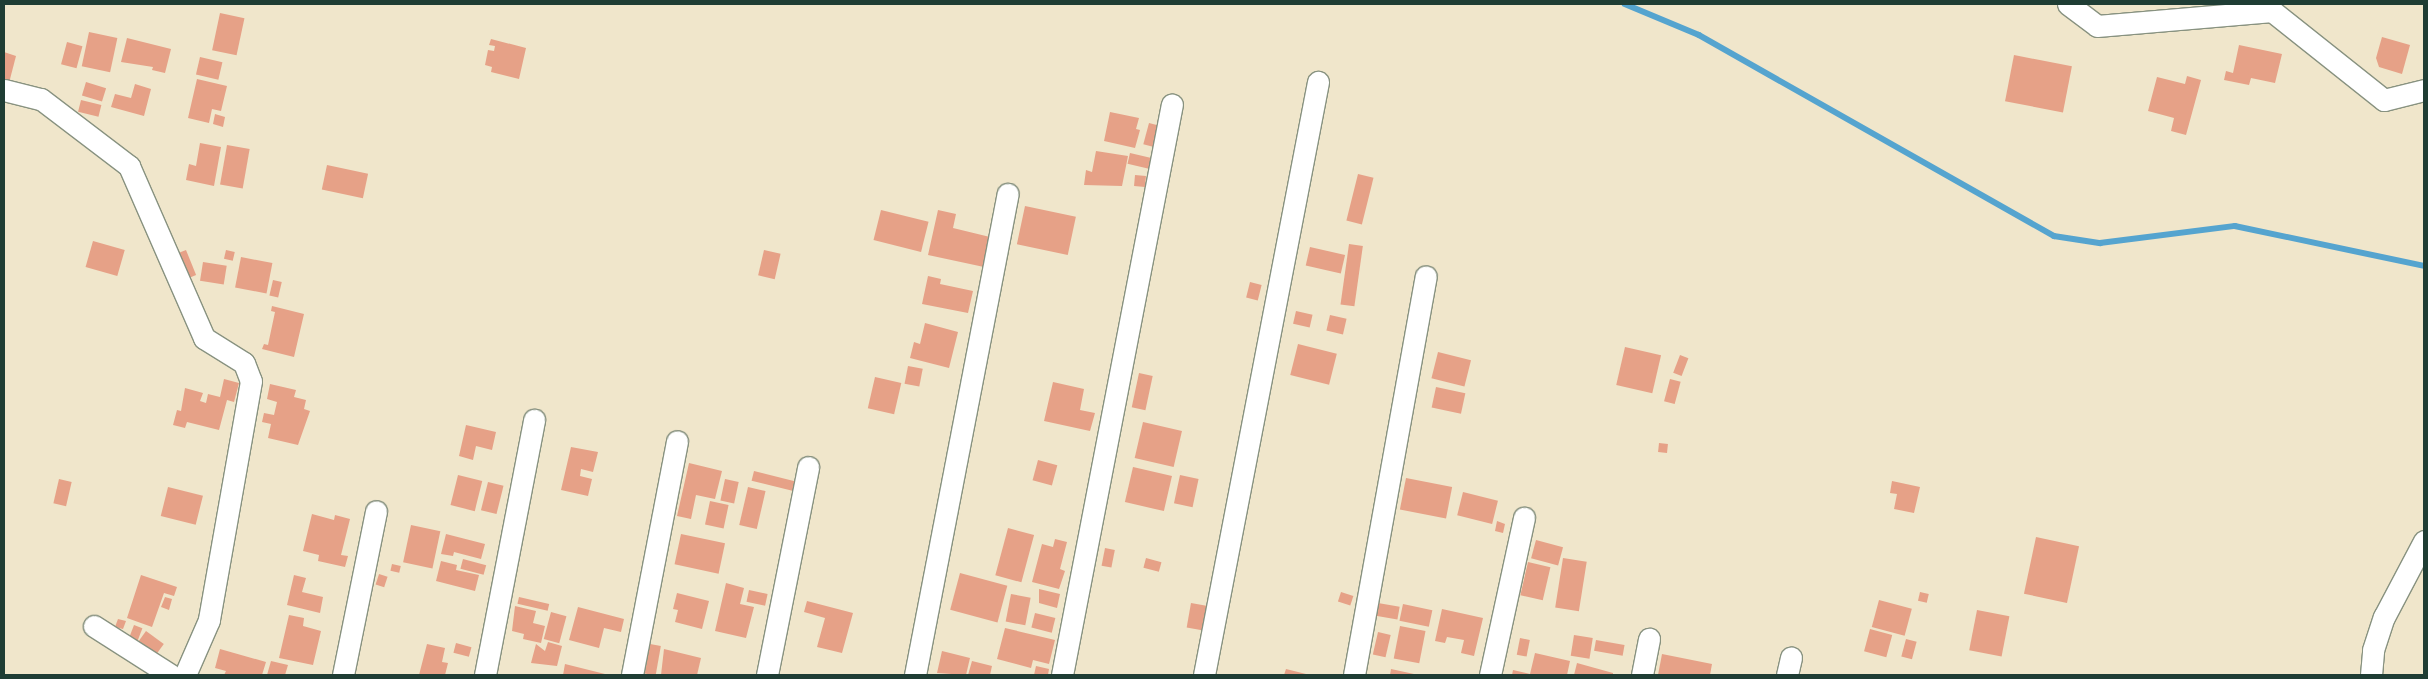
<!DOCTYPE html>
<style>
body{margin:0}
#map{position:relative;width:2428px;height:679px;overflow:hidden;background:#f0e6cb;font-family:Caveat,sans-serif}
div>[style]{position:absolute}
.stream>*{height:5.5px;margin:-2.75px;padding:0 2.75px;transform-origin:2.75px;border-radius:2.75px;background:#55a4cf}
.building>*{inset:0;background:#e6a187;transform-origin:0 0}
.roads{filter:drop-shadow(1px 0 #889280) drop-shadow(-1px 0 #889280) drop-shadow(0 1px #889280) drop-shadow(0 -1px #889280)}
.minor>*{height:21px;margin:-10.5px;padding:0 10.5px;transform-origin:10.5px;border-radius:10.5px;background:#fff}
span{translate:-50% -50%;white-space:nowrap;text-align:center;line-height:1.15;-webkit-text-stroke:5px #fbf7ec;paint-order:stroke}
.frame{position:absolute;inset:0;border:5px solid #1f3d34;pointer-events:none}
</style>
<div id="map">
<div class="stream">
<div style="left:1625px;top:4px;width:80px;rotate:22.7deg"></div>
<div style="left:1699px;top:35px;width:408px;rotate:29.5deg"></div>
<div style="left:2054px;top:236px;width:47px;rotate:8.7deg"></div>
<div style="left:2100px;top:243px;width:136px;rotate:-7.2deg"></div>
<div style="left:2235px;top:226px;width:193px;rotate:11.9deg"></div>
</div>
<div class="building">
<div style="left:220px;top:13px;width:25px;height:38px;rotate:12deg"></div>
<div style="left:89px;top:32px;width:29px;height:35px;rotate:12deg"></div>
<div style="clip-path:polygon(2382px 37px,2410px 45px,2402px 74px,2379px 67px,2376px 58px)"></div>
<div style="clip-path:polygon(127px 38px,171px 49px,165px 73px,152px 70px,153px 67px,121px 62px)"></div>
<div style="clip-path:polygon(491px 39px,526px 48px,519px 79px,491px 72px,492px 67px,485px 65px,488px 50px,494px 51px,495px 46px,489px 45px)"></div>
<div style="left:67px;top:42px;width:16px;height:23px;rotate:15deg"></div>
<div style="clip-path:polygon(2239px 45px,2282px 54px,2275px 83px,2251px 78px,2249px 85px,2224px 80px,2226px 71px,2233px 73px)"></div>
<div style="clip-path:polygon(4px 52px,16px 56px,9px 83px,4px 81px)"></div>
<div style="left:2014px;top:55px;width:59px;height:47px;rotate:11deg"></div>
<div style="left:200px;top:57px;width:23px;height:18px;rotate:13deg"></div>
<div style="clip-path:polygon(2187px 76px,2201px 80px,2186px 135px,2171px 131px,2174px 118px,2148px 111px,2157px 77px,2185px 84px)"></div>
<div style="clip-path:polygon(197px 79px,227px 86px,221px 111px,212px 109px,209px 123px,188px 118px)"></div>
<div style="left:86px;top:82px;width:21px;height:14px;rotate:17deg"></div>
<div style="clip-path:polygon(135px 84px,151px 89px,144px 116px,111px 107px,115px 94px,131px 98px)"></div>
<div style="left:81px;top:100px;width:21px;height:12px;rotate:14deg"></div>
<div style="clip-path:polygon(1110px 112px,1139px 118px,1136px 129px,1140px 130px,1135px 148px,1104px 141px)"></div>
<div style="clip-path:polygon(215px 114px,225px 117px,223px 127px,213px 124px)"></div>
<div style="left:1149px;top:123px;width:11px;height:22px;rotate:15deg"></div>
<div style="clip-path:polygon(200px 143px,221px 147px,214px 186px,186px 180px,189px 164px,196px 166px)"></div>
<div style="left:227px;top:145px;width:23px;height:40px;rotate:10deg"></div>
<div style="clip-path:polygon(1096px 151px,1128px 156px,1122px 186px,1084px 185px,1086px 170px,1092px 172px)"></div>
<div style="left:1130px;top:153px;width:23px;height:11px;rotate:13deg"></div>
<div style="left:327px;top:165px;width:42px;height:25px;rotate:12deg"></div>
<div style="left:1358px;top:174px;width:16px;height:48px;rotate:14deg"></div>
<div style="left:1135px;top:175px;width:11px;height:11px;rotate:5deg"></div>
<div style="left:1025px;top:206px;width:52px;height:39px;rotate:12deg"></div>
<div style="left:881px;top:210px;width:49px;height:31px;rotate:14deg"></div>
<div style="clip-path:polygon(938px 210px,956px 214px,953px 228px,990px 237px,984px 267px,928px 255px)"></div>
<div style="left:93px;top:241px;width:33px;height:27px;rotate:16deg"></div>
<div style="left:1349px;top:244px;width:14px;height:61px;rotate:8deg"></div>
<div style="left:1310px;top:247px;width:36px;height:19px;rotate:13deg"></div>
<div style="left:186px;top:250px;width:27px;height:13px;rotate:68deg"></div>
<div style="left:226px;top:250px;width:9px;height:9px;rotate:13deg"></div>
<div style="left:764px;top:250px;width:17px;height:26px;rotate:13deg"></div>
<div style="left:241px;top:257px;width:32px;height:31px;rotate:11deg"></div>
<div style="left:203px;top:262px;width:24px;height:19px;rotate:9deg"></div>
<div style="clip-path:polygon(928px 276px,941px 279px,940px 284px,973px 291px,968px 313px,922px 304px)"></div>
<div style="left:273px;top:280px;width:9px;height:16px;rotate:13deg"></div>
<div style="left:1250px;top:282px;width:12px;height:16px;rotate:14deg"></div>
<div style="clip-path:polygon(272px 306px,304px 314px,294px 357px,262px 349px,264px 344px,268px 345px,275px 312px,271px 311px)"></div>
<div style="left:1296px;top:311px;width:17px;height:13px;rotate:13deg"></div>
<div style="left:1330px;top:315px;width:17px;height:16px;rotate:13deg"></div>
<div style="clip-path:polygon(925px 323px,958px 332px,949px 368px,910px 358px,914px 342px,920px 344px)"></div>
<div style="left:1298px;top:344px;width:40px;height:32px;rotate:14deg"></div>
<div style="left:1625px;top:347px;width:37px;height:39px;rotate:13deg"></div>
<div style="left:1438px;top:352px;width:34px;height:27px;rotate:14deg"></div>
<div style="left:1680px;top:355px;width:9px;height:19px;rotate:21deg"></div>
<div style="left:908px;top:366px;width:15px;height:18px;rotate:11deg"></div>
<div style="left:1139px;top:373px;width:14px;height:35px;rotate:12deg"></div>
<div style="left:875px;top:377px;width:27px;height:32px;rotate:13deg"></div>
<div style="clip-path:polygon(224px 379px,239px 383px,234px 402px,227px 400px,219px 430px,187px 422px,185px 428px,173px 425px,177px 410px,181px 411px,185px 388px,203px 393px,200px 401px,206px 403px,208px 394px,220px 397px)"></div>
<div style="left:1670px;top:379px;width:11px;height:23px;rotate:15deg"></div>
<div style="clip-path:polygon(1053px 382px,1084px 389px,1080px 410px,1095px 413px,1090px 431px,1044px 421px)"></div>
<div style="clip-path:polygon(270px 384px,296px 390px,294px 397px,306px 400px,304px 409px,310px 411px,298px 445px,268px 438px,271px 424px,262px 422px,264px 413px,274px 415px,277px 402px,267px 399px)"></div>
<div style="left:1436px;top:387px;width:30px;height:21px;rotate:12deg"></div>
<div style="left:1143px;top:422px;width:40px;height:37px;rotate:13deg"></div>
<div style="clip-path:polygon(466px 425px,496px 432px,492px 450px,476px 446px,473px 460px,459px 456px)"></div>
<div style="left:1659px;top:443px;width:9px;height:9px;rotate:6deg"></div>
<div style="clip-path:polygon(571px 447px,598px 452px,593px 472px,581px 469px,580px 476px,592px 479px,588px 496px,561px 490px)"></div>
<div style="left:1038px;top:460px;width:20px;height:21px;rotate:15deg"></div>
<div style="clip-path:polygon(689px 463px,722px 471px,715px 499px,696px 495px,691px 519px,677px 516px)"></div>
<div style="left:1133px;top:467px;width:40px;height:36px;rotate:13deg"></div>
<div style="left:754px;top:471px;width:44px;height:10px;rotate:14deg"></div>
<div style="left:458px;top:475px;width:25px;height:31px;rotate:14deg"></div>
<div style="left:1180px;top:475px;width:19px;height:29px;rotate:12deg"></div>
<div style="left:1406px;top:478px;width:47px;height:32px;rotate:11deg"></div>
<div style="left:59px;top:479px;width:13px;height:25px;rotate:13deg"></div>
<div style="left:725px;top:479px;width:14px;height:22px;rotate:12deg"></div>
<div style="clip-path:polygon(1892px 481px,1920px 487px,1914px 513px,1894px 509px,1897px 494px,1890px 493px)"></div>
<div style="left:488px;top:482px;width:16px;height:29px;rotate:14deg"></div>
<div style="left:168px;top:487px;width:36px;height:30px;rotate:14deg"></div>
<div style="left:748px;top:487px;width:18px;height:39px;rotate:13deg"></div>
<div style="left:1463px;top:492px;width:36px;height:24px;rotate:14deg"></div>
<div style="left:710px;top:501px;width:19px;height:24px;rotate:12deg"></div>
<div style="clip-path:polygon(312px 514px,334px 520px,335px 515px,350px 519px,341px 555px,348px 556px,345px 567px,318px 561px,319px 555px,303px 551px)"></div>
<div style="clip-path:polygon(1497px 521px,1505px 524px,1503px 533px,1495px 531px)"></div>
<div style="left:411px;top:525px;width:30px;height:38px;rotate:12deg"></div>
<div style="left:1008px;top:528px;width:27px;height:49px;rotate:15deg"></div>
<div style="clip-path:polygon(446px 534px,485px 544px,481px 559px,454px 552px,453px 556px,441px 554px)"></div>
<div style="left:681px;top:534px;width:45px;height:31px;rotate:12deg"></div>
<div style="left:2036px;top:537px;width:44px;height:58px;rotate:12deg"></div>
<div style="clip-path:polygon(1055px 539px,1067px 542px,1060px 569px,1065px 571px,1059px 589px,1032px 582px,1042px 544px,1053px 547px)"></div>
<div style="left:1536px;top:540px;width:28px;height:19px;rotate:15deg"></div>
<div style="left:1105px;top:548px;width:10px;height:18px;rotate:11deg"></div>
<div style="left:1146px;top:558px;width:16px;height:10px;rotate:15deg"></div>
<div style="left:1563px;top:558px;width:24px;height:50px;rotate:9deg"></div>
<div style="left:463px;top:559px;width:24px;height:10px;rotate:15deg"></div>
<div style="clip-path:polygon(441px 561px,457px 565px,456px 570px,479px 575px,475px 591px,436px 581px)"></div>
<div style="left:1528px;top:562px;width:23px;height:34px;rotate:13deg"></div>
<div style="left:392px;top:564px;width:9px;height:7px;rotate:13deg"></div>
<div style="left:960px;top:573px;width:49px;height:38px;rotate:15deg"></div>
<div style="left:379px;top:574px;width:9px;height:11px;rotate:18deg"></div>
<div style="clip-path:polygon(141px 575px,177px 587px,174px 596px,164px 593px,152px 627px,127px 618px)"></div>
<div style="clip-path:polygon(294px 575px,306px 578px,302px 592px,323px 597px,320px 613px,287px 605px)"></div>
<div style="clip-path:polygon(726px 583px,744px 588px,740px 604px,754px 607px,746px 638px,715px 631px)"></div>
<div style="clip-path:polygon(1039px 589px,1060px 594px,1057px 608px,1039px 603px)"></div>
<div style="left:749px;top:590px;width:19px;height:12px;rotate:12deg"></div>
<div style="left:1341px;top:592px;width:13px;height:10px;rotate:18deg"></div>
<div style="left:1920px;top:592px;width:9px;height:9px;rotate:13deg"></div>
<div style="clip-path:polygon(677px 593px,709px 601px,702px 629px,675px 622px,678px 610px,673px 609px)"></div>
<div style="left:1011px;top:594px;width:20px;height:28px;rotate:11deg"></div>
<div style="clip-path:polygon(165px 597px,172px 599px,169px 610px,161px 607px)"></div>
<div style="left:519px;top:597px;width:31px;height:7px;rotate:13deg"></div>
<div style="left:1879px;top:600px;width:34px;height:28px;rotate:15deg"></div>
<div style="clip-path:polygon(807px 601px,853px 613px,842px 653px,817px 647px,825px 618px,804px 612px)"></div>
<div style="left:1191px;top:603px;width:17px;height:25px;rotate:10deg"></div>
<div style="left:1378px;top:603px;width:22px;height:13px;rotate:10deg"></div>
<div style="left:1403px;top:604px;width:30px;height:17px;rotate:12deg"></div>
<div style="clip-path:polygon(515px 606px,536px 611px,533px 623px,545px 626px,541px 643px,523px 639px,524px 634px,512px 631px)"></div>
<div style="clip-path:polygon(578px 607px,624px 619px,621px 632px,604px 628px,599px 648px,569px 640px)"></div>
<div style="clip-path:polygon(1442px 609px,1483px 618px,1474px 656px,1461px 653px,1464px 640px,1447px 637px,1445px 643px,1435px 641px)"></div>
<div style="left:1977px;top:610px;width:33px;height:41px;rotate:11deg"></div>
<div style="left:551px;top:612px;width:16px;height:28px;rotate:15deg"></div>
<div style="left:1035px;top:613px;width:21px;height:15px;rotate:14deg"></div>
<div style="clip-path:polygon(289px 615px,304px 618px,303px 626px,321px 631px,313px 665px,279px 658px)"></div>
<div style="clip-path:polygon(118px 619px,126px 621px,123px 629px,115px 627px)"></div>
<div style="left:134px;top:625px;width:9px;height:16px;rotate:21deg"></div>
<div style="left:1400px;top:626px;width:26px;height:33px;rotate:11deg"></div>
<div style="clip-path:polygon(1005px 628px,1055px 640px,1049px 664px,1033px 660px,1031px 668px,997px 659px)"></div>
<div style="left:1870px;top:629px;width:23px;height:23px;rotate:15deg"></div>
<div style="left:146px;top:631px;width:22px;height:16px;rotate:36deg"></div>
<div style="left:1378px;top:632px;width:13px;height:23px;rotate:13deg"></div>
<div style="left:1574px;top:635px;width:19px;height:21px;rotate:9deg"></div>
<div style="left:1520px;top:638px;width:10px;height:17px;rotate:11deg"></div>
<div style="left:1906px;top:639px;width:11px;height:18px;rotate:15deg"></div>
<div style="left:1596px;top:640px;width:29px;height:11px;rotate:10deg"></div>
<div style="clip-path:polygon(548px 642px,562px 646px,557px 666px,531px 663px,536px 644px,545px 651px)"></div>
<div style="left:456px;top:643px;width:16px;height:10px;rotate:15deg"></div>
<div style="clip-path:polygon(427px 644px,445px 648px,442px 662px,448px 663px,445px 675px,419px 675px)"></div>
<div style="left:650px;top:644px;width:11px;height:30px;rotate:10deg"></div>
<div style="clip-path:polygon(220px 649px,266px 662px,262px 675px,224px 675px,226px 671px,215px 668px)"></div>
<div style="clip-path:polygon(664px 649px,701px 658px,697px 675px,661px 675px)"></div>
<div style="clip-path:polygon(942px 651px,970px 658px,966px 675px,937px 673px)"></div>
<div style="clip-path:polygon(1535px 653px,1570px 661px,1567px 675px,1512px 675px,1513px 670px,1530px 674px)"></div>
<div style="clip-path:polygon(1662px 654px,1712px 664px,1710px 675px,1658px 675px)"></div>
<div style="clip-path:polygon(271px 661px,288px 665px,285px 675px,267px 675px)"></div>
<div style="clip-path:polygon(972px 661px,992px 666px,990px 675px,968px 675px)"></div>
<div style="clip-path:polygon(1577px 663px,1613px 673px,1613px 675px,1574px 675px)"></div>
<div style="clip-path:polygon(565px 664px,609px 675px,563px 675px)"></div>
<div style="clip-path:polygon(1036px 666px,1049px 669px,1048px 675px,1034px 675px)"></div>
<div style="clip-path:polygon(1286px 669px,1310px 675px,1284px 675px)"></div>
<div style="clip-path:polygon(1391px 669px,1414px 674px,1414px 675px,1390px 675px)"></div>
</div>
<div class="roads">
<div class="minor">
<div style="left:2068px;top:4px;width:36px;rotate:37deg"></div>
<div style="left:2097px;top:26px;width:176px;rotate:-4.9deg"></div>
<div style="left:2272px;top:11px;width:143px;rotate:38.5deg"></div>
<div style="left:2384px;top:100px;width:41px;rotate:-14deg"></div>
<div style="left:4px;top:90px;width:38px;rotate:14deg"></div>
<div style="left:41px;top:99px;width:111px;rotate:37.3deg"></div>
<div style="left:129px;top:166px;width:188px;rotate:66.4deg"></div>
<div style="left:204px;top:338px;width:47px;rotate:32deg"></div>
<div style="left:244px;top:363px;width:19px;rotate:69deg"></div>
<div style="left:251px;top:381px;width:243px;rotate:100deg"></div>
<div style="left:209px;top:620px;width:60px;rotate:113.6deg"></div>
<div style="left:94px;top:626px;width:91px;rotate:32.5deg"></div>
<div style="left:343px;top:675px;width:167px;rotate:-78.6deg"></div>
<div style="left:485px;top:675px;width:260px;rotate:-79.1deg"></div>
<div style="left:632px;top:675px;width:238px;rotate:-79.1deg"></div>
<div style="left:767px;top:675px;width:212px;rotate:-78.8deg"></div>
<div style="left:915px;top:675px;width:490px;rotate:-79.1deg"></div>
<div style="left:1062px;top:675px;width:581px;rotate:-79.1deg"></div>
<div style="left:1204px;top:675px;width:604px;rotate:-79.12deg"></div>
<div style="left:1354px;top:675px;width:405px;rotate:-79.8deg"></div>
<div style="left:1490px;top:675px;width:161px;rotate:-77.8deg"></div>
<div style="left:1642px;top:675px;width:37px;rotate:-79deg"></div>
<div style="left:1787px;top:675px;width:18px;rotate:-77deg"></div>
<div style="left:2371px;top:675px;width:25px;rotate:-85deg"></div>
<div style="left:2373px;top:650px;width:35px;rotate:-72deg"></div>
<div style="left:2384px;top:617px;width:86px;rotate:-62.2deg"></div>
</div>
</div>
<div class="frame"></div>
</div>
